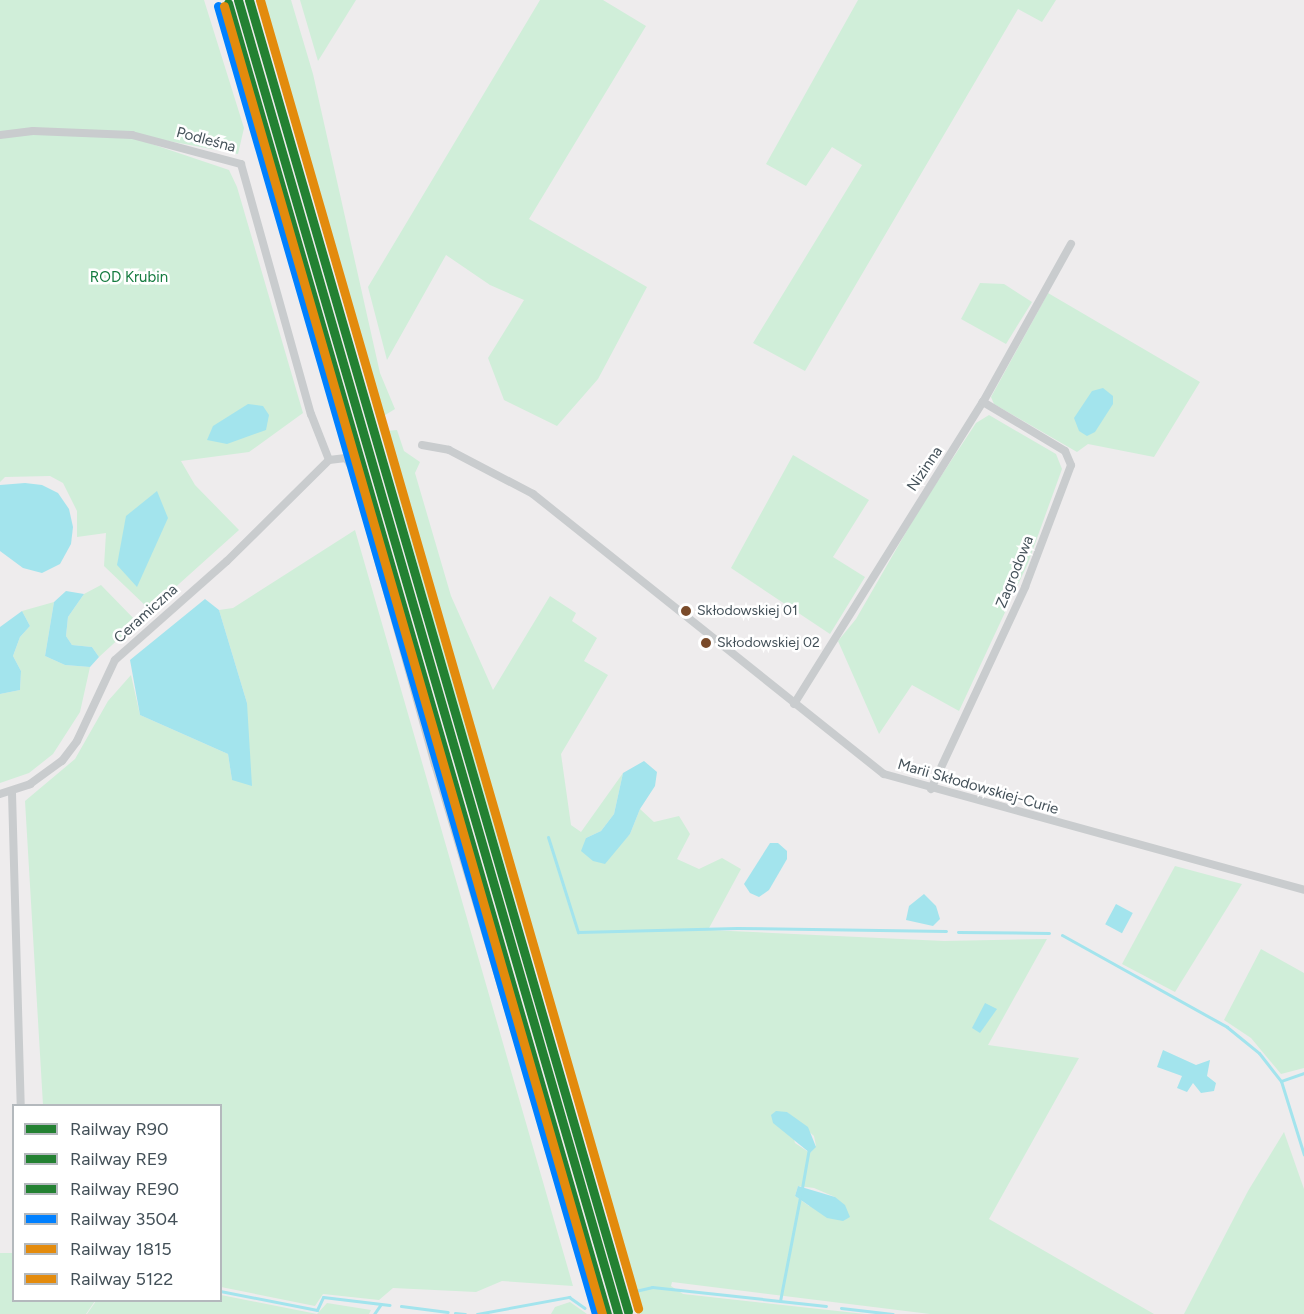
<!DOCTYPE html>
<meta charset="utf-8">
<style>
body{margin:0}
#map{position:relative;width:1304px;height:1314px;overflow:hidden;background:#eeeced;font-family:Figtree,sans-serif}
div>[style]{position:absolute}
.green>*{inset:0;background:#d0eed9}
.water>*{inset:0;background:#a3e4ed;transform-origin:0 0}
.stream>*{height:3px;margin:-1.5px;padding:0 1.5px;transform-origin:1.5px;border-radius:1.5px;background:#a3e4ed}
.minor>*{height:8px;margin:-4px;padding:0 4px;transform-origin:4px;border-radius:4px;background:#c9ccce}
.rail-1>*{height:9px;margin:-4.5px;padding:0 4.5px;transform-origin:4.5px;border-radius:4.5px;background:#238132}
.rail-2>*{height:9px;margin:-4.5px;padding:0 4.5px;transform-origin:4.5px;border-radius:4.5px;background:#238132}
.rail-3>*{height:9px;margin:-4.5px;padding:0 4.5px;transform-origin:4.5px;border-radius:4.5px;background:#238132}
.rail-4>*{height:9px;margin:-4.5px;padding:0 4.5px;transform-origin:4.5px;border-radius:4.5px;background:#0080ff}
.rail-5>*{height:9px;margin:-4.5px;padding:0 4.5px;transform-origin:4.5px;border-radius:4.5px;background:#e38b0d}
.rail-6>*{height:9px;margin:-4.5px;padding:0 4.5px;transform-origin:4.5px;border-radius:4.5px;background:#e38b0d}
.dots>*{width:16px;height:16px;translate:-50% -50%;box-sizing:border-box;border:3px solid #fff;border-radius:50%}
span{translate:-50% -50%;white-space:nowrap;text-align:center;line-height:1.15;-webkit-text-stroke:5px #fff;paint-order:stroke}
.bus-label{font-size:14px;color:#445159}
.left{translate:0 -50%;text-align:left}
.street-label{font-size:15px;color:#445159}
.park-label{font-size:15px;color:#147b3f}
.legend{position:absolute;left:12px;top:1104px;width:210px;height:198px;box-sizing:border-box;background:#fff;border:2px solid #b4b9bd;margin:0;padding:8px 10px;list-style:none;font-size:18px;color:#445159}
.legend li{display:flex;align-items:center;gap:12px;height:30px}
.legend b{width:30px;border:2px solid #b4b9bd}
</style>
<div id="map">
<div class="green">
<div style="clip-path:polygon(0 0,204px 0,244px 128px,238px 154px,131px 134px,0 132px)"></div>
<div style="clip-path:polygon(evenodd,260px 0,291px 0,313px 74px,380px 373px,395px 409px,382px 417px,386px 431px,397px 430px,404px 451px,420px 462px,415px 473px,451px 596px,493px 690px,550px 596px,576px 613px,572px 621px,597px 638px,584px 661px,608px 675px,561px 754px,571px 825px,581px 832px,623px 773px,614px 814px,601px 831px,586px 838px,618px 847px,630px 834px,640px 809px,654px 822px,679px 816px,690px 834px,677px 859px,699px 869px,722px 858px,741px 869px,708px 930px,944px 941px,1047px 939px,988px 1045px,1079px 1058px,989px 1219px,1154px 1314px,930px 1314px,672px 1282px,671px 1286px,683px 1294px,865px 1314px,639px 1314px,456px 703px,260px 0,787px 1112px,814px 1136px,816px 1146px,810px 1153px,795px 1143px,787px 1112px,260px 0,798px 1186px,814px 1188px,835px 1197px,809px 1206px,795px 1196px,798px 1186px)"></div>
<div style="clip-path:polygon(300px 0,356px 0,318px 61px)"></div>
<div style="clip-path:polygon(540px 0,603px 0,646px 26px,529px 219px,647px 287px,598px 379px,557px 426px,504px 400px,488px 358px,524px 300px,490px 285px,446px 255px,387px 360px,368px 287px)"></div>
<div style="clip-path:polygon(858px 0,1056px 0,1042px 22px,1018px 9px,805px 371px,753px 343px,862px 165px,832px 147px,806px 186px,766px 164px)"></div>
<div style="clip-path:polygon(32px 134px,131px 137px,229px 170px,237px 187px,303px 413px,249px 452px,181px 461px,195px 485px,239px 530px,150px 610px,104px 566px,106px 533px,77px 537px,77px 511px,63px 483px,50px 476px,5px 477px,0 482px,0 137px)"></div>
<div style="clip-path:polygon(980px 283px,1004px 284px,1032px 302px,1006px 344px,961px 319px)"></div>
<div style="clip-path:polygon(1048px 293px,1200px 382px,1154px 457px,1088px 444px,1077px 452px,994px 404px,991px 397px)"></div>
<div style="clip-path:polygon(989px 415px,1056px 454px,1062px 469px,1028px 563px,959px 711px,912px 685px,879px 734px,838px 641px,856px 619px,920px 508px,976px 423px)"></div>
<div style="clip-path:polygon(793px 455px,869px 500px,833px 557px,865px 577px,830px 634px,731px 568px)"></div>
<div style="clip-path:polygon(355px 530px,573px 1286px,502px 1281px,476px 1292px,393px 1288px,379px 1300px,323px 1294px,315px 1306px,221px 1287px,220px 1106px,43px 1105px,25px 801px,75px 759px,108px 701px,131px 675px,140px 715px,228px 754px,232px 780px,247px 703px,219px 610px,233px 608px)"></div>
<div style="clip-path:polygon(101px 585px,137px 622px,99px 657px,92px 647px,72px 645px,66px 636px,68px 617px,84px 594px)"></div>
<div style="clip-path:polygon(54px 602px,45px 656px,65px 665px,90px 667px,80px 712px,53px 754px,29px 773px,0 783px,0 694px,20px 690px,21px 671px,13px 656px,20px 637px,30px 626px,22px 611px)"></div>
<div style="clip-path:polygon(1175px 866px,1242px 884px,1175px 992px,1122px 964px)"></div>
<div style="clip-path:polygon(1261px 949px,1304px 973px,1304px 1068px,1281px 1074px,1251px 1038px,1224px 1020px)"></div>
<div style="clip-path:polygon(1284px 1132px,1304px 1189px,1304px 1314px,1184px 1314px,1248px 1191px)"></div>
<div style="clip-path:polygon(0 1253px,13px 1253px,14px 1300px,95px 1301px,86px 1314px,0 1314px)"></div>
<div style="clip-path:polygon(221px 1295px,317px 1314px,327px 1303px,371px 1310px,369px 1314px,87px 1314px,96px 1301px,220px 1300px)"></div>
<div style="clip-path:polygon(570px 1302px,587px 1314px,551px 1314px,555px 1307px)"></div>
</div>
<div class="water">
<div style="clip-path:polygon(1103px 388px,1113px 396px,1113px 404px,1095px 432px,1087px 436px,1079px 431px,1074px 418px,1092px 391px)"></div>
<div style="clip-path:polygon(248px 404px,263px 406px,269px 415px,266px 430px,227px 444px,207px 440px,213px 426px)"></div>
<div style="clip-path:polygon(25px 483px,42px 485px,58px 493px,69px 509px,73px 527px,71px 544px,60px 564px,42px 573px,23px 568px,0 551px,0 485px)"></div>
<div style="clip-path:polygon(157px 491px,168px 518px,137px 587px,117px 565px,126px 516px)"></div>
<div style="clip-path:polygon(66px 591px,84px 594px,68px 617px,66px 636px,72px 645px,92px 647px,99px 657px,90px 667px,65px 665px,45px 656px,54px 602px)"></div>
<div style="clip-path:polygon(205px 599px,219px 610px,247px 703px,252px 786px,232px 780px,228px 754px,140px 715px,130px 660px)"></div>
<div style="clip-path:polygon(22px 611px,30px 626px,20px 637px,13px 656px,21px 671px,20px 690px,0 694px,0 627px)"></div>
<div style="clip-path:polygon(644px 761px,657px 772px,655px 786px,640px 809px,630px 834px,605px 864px,593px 861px,581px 851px,586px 838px,601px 831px,614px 814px,623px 773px)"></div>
<div style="clip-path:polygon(770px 843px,778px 843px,787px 851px,787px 859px,769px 890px,759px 897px,750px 893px,744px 884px)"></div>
<div style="clip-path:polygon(924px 894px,936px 906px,940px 919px,933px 926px,906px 920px,909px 906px)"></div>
<div style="left:1116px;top:904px;width:19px;height:23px;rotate:28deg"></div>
<div style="clip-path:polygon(985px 1003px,997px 1009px,980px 1033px,972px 1028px)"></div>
<div style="clip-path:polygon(1163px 1050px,1196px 1065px,1210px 1060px,1207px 1076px,1216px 1083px,1214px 1091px,1201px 1093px,1193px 1083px,1187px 1092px,1177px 1088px,1182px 1076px,1157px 1067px)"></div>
<div style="clip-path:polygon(776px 1111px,787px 1112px,808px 1127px,816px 1147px,810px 1153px,773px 1123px,771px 1115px)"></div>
<div style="clip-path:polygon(798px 1186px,835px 1197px,845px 1205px,850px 1217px,843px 1221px,827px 1218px,795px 1196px)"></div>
</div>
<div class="stream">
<div style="left:548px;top:837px;width:100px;rotate:72.5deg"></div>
<div style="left:578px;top:932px;width:159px;rotate:-1.4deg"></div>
<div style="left:737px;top:928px;width:209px;rotate:0.8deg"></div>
<div style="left:958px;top:932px;width:91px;rotate:0.6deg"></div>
<div style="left:1062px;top:935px;width:189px;rotate:29.1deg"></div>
<div style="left:1227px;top:1027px;width:41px;rotate:39.1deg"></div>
<div style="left:1259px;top:1053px;width:36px;rotate:52deg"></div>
<div style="left:1304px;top:1073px;width:24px;rotate:161deg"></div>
<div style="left:1281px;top:1081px;width:77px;rotate:72.7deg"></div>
<div style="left:802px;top:1188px;width:39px;rotate:-80deg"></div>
<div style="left:220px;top:1291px;width:99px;rotate:11.1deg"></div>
<div style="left:317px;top:1310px;width:14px;rotate:-65deg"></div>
<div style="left:323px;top:1297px;width:67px;rotate:6.8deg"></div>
<div style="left:631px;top:1292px;width:22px;rotate:-13deg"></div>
<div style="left:652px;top:1287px;width:175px;rotate:6.2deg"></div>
<div style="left:780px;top:1301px;width:106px;rotate:-79.1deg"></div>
<div style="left:401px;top:1306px;width:47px;rotate:7.3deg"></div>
<div style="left:841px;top:1308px;width:52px;rotate:6.6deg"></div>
<div style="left:455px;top:1313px;width:10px;rotate:6deg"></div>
<div style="left:374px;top:1314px;width:12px;rotate:-55deg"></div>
<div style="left:477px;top:1314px;width:94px;rotate:-10.5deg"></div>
<div style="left:569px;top:1297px;width:19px;rotate:35deg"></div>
</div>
<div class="minor">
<div style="left:0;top:135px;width:33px;rotate:-7deg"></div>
<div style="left:33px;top:131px;width:99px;rotate:2.3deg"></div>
<div style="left:132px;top:135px;width:113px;rotate:14.9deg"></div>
<div style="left:241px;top:164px;width:260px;rotate:74.4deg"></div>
<div style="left:311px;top:414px;width:49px;rotate:68.6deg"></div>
<div style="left:422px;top:445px;width:27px;rotate:10deg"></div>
<div style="left:449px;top:450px;width:95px;rotate:27.6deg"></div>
<div style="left:533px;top:494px;width:449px;rotate:38.6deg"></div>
<div style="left:884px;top:774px;width:436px;rotate:15.4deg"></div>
<div style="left:794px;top:704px;width:356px;rotate:-58deg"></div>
<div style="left:983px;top:402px;width:181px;rotate:-60.9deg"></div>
<div style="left:931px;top:789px;width:223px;rotate:-65deg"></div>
<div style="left:1025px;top:587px;width:130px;rotate:-69.3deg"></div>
<div style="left:1071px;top:465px;width:15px;rotate:-113deg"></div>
<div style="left:1065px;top:451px;width:96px;rotate:-149.1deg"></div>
<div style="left:12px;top:793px;width:313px;rotate:88.4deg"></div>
<div style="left:0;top:794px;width:32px;rotate:-18deg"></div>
<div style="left:30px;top:784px;width:39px;rotate:-36deg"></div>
<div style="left:62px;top:761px;width:25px;rotate:-53deg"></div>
<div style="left:77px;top:741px;width:89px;rotate:-64.9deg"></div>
<div style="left:115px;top:660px;width:149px;rotate:-41.5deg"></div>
<div style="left:227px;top:561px;width:144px;rotate:-44.7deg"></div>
<div style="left:329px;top:460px;width:17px;rotate:-7deg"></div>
<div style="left:346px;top:458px;width:13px;rotate:58deg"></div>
<div style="left:353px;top:469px;width:306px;rotate:74.5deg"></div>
<div style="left:435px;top:764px;width:574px;rotate:73.4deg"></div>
</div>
<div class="rail-1">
<div style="left:238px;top:0;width:1368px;rotate:73.87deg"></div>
</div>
<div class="rail-2">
<div style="left:228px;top:3px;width:1365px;rotate:73.88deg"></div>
</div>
<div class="rail-3">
<div style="left:249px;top:0;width:1365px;rotate:73.88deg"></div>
</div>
<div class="rail-4">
<div style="left:218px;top:6px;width:1362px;rotate:73.88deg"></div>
</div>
<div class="rail-5">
<div style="left:260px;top:0;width:1362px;rotate:73.88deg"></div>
</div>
<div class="rail-6">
<div style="left:224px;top:6px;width:1362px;rotate:73.88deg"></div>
</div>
<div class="dots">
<div style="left:686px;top:611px;background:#7a4b2a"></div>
<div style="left:706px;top:643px;background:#7a4b2a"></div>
</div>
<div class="bus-label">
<span class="left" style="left:697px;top:611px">Skłodowskiej 01</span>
<span class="left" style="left:717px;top:643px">Skłodowskiej 02</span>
</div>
<div class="street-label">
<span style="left:206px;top:140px;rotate:15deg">Podleśna</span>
<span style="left:925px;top:469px;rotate:-56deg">Nizinna</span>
<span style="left:1015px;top:572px;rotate:-68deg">Zagrodowa</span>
<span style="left:146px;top:614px;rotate:-42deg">Ceramiczna</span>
<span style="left:978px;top:787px;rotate:16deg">Marii Skłodowskiej-Curie</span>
</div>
<div class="park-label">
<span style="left:129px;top:278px">ROD Krubin</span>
</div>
<ul class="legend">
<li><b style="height:8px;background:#238132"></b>Railway R90</li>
<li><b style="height:8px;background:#238132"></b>Railway RE9</li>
<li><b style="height:8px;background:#238132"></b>Railway RE90</li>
<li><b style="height:8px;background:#0080ff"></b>Railway 3504</li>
<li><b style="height:8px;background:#e38b0d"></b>Railway 1815</li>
<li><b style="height:8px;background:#e38b0d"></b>Railway 5122</li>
</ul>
</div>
